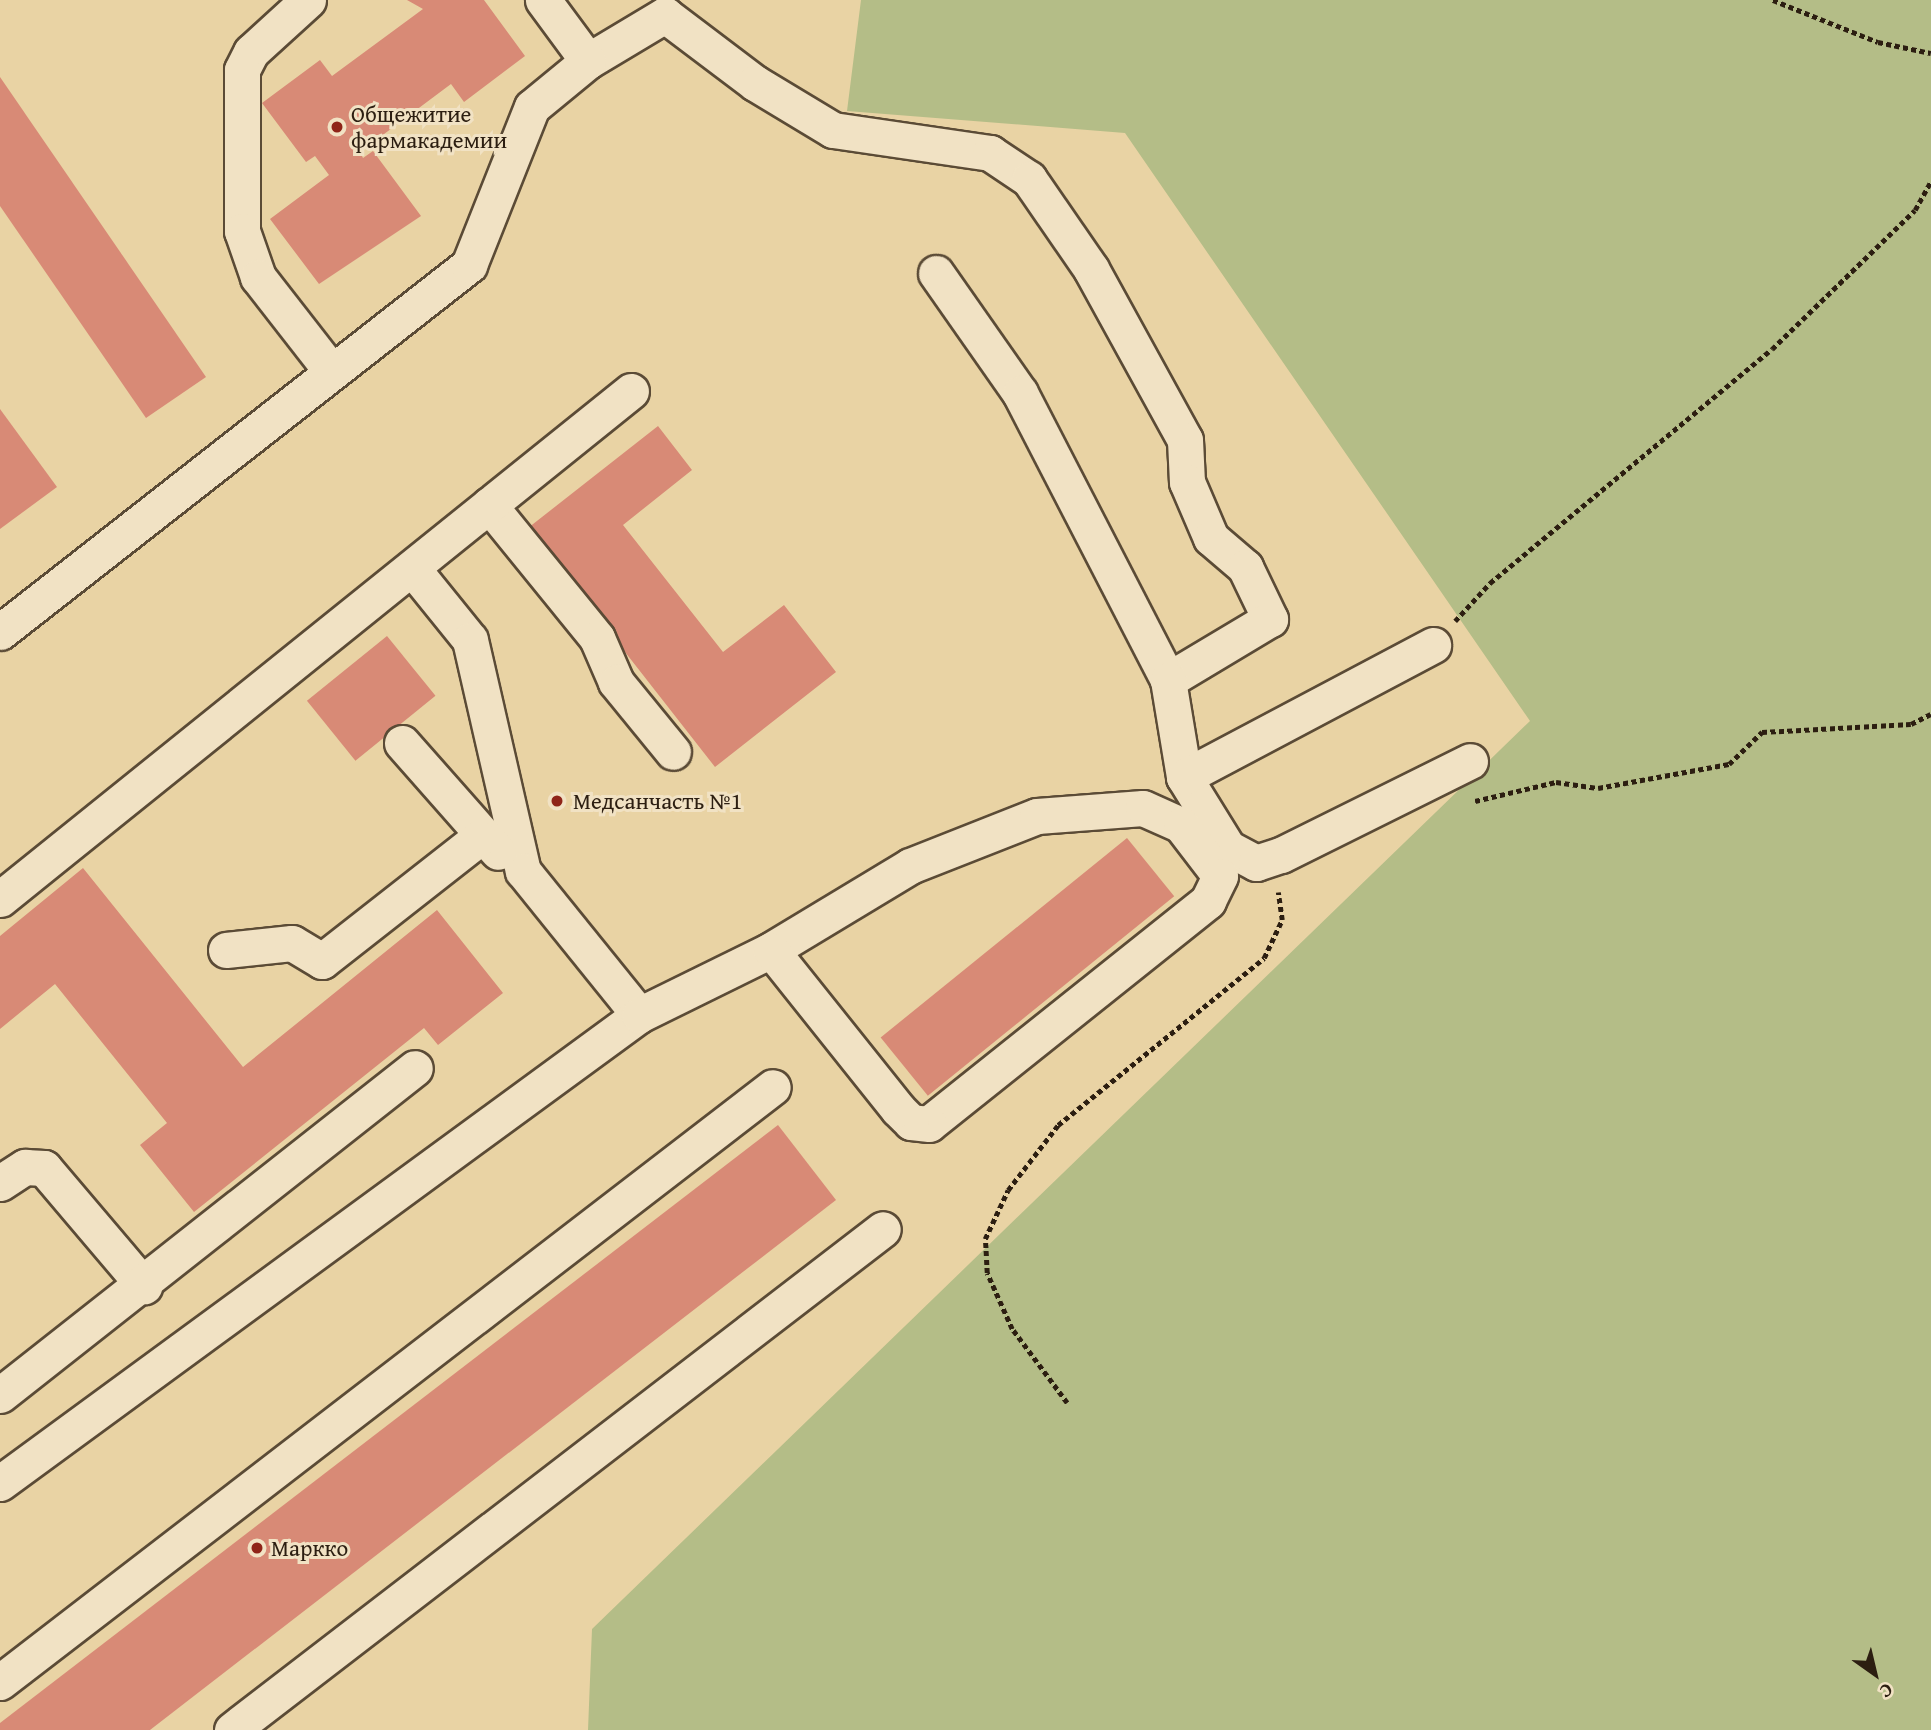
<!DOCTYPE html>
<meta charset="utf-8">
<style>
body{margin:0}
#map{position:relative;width:1931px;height:1730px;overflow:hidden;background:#e9d3a4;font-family:"Gentium Book Plus",serif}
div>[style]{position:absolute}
.green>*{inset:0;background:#b4bd87}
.building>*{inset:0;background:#d88a76;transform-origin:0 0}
.path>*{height:4.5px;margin-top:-2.25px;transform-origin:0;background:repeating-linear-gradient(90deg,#2c1e11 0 5px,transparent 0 8.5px)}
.roads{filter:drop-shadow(2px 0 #5b4b36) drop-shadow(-2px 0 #5b4b36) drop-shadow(0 2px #5b4b36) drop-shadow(0 -2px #5b4b36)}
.minor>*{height:35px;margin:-17.5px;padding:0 17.5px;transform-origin:17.5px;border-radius:17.5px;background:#f1e2c4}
.dots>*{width:19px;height:19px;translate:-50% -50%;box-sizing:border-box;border:4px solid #f1e2c4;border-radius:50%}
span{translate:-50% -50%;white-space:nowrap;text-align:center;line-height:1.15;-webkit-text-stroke:6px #f1e2c4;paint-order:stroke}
.poi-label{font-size:23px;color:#2c1e11}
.left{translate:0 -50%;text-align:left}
.north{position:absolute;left:1840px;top:1639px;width:70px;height:70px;-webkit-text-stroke:5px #f1e2c4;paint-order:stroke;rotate:146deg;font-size:19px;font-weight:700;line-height:28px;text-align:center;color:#2c1e11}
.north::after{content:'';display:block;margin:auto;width:24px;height:32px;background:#2c1e11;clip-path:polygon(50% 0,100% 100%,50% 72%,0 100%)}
</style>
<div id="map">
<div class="green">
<div style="clip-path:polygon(861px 0,1931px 0,1931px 1730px,588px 1730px,592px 1629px,1530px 721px,1125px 133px,847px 111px)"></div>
</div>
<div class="building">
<div style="clip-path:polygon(407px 0,484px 0,525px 56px,464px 102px,451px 84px,360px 152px,363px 158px,373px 151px,421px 216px,319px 284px,270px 219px,329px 175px,315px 156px,306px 162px,262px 103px,320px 60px,332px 76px,423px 9px)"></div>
<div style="clip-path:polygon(0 77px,206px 377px,146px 418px,0 206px)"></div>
<div style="clip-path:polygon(0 409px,57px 487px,0 529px)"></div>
<div style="clip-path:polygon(658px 426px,692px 470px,623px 525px,723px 652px,784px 605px,836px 672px,715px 767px,528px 528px)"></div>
<div style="left:387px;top:636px;width:77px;height:103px;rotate:51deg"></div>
<div style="left:1127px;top:838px;width:75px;height:317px;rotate:51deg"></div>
<div style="clip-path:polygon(83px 868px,243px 1067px,437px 910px,503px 993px,438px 1045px,424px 1028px,194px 1212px,140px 1145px,167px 1123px,55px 984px,0 1029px,0 936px)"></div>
<div style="clip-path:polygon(778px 1125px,836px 1200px,150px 1730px,0 1730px,0 1723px)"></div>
</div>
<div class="path">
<div style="left:1773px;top:0;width:113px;rotate:21.8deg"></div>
<div style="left:1878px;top:42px;width:54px;rotate:11.7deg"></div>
<div style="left:1455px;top:621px;width:52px;rotate:-47.4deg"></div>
<div style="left:1490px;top:583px;width:366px;rotate:-39.7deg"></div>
<div style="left:1772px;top:349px;width:199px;rotate:-44.2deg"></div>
<div style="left:1915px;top:210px;width:33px;rotate:-61deg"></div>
<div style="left:1475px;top:801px;width:83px;rotate:-13.2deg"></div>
<div style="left:1556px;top:782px;width:42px;rotate:8.1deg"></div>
<div style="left:1598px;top:788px;width:133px;rotate:-10.4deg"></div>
<div style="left:1729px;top:764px;width:46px;rotate:-44.1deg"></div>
<div style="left:1762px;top:732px;width:149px;rotate:-3.1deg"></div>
<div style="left:1911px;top:724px;width:22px;rotate:-27deg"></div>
<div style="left:1067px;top:1403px;width:92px;rotate:-126.6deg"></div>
<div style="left:1012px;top:1329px;width:61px;rotate:-114.1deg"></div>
<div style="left:987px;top:1273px;width:34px;rotate:-93deg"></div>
<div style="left:985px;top:1239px;width:54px;rotate:-64.9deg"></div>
<div style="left:1008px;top:1190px;width:82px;rotate:-52.4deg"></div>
<div style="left:1058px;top:1125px;width:265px;rotate:-39deg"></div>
<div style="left:1264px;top:958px;width:42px;rotate:-64.7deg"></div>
<div style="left:1282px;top:920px;width:28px;rotate:-98deg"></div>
</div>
<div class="roads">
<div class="minor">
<div style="left:308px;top:0;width:77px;rotate:137.6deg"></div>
<div style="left:251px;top:52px;width:20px;rotate:117deg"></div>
<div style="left:242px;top:70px;width:161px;rotate:90deg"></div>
<div style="left:242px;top:231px;width:49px;rotate:70.8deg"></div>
<div style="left:258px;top:277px;width:120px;rotate:52.1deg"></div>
<div style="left:588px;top:61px;width:90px;rotate:-30.9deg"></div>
<div style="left:665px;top:15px;width:113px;rotate:37.1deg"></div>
<div style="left:755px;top:83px;width:91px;rotate:31.1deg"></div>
<div style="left:833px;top:130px;width:159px;rotate:8.3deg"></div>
<div style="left:990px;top:153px;width:47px;rotate:33.7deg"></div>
<div style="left:1029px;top:179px;width:109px;rotate:55.4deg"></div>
<div style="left:1091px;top:269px;width:195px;rotate:61.2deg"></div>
<div style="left:1185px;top:440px;width:42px;rotate:87.3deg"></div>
<div style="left:1187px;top:482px;width:61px;rotate:66.8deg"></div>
<div style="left:1211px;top:538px;width:45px;rotate:40.5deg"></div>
<div style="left:1245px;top:567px;width:58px;rotate:64.3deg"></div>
<div style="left:1270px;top:619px;width:119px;rotate:149.1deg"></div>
<div style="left:936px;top:273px;width:146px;rotate:55deg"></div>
<div style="left:1020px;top:393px;width:323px;rotate:62.7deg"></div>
<div style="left:1168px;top:680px;width:98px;rotate:80.6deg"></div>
<div style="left:1184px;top:777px;width:84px;rotate:58.2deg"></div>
<div style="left:1228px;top:848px;width:32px;rotate:28deg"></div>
<div style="left:1256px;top:863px;width:26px;rotate:-18deg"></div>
<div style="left:1281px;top:855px;width:211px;rotate:-26.4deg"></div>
<div style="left:489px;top:505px;width:171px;rotate:50.9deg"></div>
<div style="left:597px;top:638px;width:48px;rotate:66.6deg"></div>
<div style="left:616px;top:682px;width:90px;rotate:50.8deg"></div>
<div style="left:412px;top:568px;width:92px;rotate:51.1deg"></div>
<div style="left:470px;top:640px;width:237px;rotate:77.1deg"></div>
<div style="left:523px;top:871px;width:185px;rotate:51.1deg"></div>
<div style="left:0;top:632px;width:596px;rotate:-38.04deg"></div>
<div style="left:469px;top:265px;width:170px;rotate:-68.3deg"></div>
<div style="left:532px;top:107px;width:72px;rotate:-39.4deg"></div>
<div style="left:588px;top:61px;width:76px;rotate:-126.4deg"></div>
<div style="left:402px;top:743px;width:145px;rotate:48.6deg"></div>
<div style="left:1184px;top:777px;width:282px;rotate:-27.9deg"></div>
<div style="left:0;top:899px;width:810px;rotate:-38.84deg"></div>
<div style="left:226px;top:950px;width:66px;rotate:-6.1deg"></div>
<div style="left:292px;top:943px;width:35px;rotate:31deg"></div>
<div style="left:322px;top:961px;width:199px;rotate:-38.1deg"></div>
<div style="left:0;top:1183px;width:30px;rotate:-33deg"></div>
<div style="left:25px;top:1167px;width:19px;rotate:3deg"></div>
<div style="left:44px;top:1168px;width:155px;rotate:49.7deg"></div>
<div style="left:0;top:1395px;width:528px;rotate:-38.24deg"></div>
<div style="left:0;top:1483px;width:792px;rotate:-36.22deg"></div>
<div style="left:639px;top:1015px;width:147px;rotate:-26.2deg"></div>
<div style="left:771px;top:950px;width:162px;rotate:-31.1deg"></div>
<div style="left:910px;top:866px;width:136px;rotate:-21.5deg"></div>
<div style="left:1037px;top:816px;width:106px;rotate:-4.3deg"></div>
<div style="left:1143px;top:808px;width:42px;rotate:24.1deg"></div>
<div style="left:1181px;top:825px;width:64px;rotate:52.6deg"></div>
<div style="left:1220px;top:876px;width:28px;rotate:116deg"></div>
<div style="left:1208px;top:901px;width:357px;rotate:141.4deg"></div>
<div style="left:929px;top:1124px;width:18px;rotate:-174deg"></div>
<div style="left:911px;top:1122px;width:18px;rotate:-135deg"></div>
<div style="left:898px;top:1109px;width:203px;rotate:-128.6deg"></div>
<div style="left:0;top:1682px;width:975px;rotate:-37.59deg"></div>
<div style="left:232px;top:1730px;width:821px;rotate:-37.58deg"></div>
</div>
</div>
<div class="dots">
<div style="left:337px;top:127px;background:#8f2418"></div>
<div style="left:557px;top:801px;background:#8f2418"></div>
<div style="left:257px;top:1548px;background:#8f2418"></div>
</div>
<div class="poi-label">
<span class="left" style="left:351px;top:127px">Общежитие<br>фармакадемии</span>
<span class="left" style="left:573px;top:801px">Медсанчасть №1</span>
<span class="left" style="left:271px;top:1548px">Маркко</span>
</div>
<div class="north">С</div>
</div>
